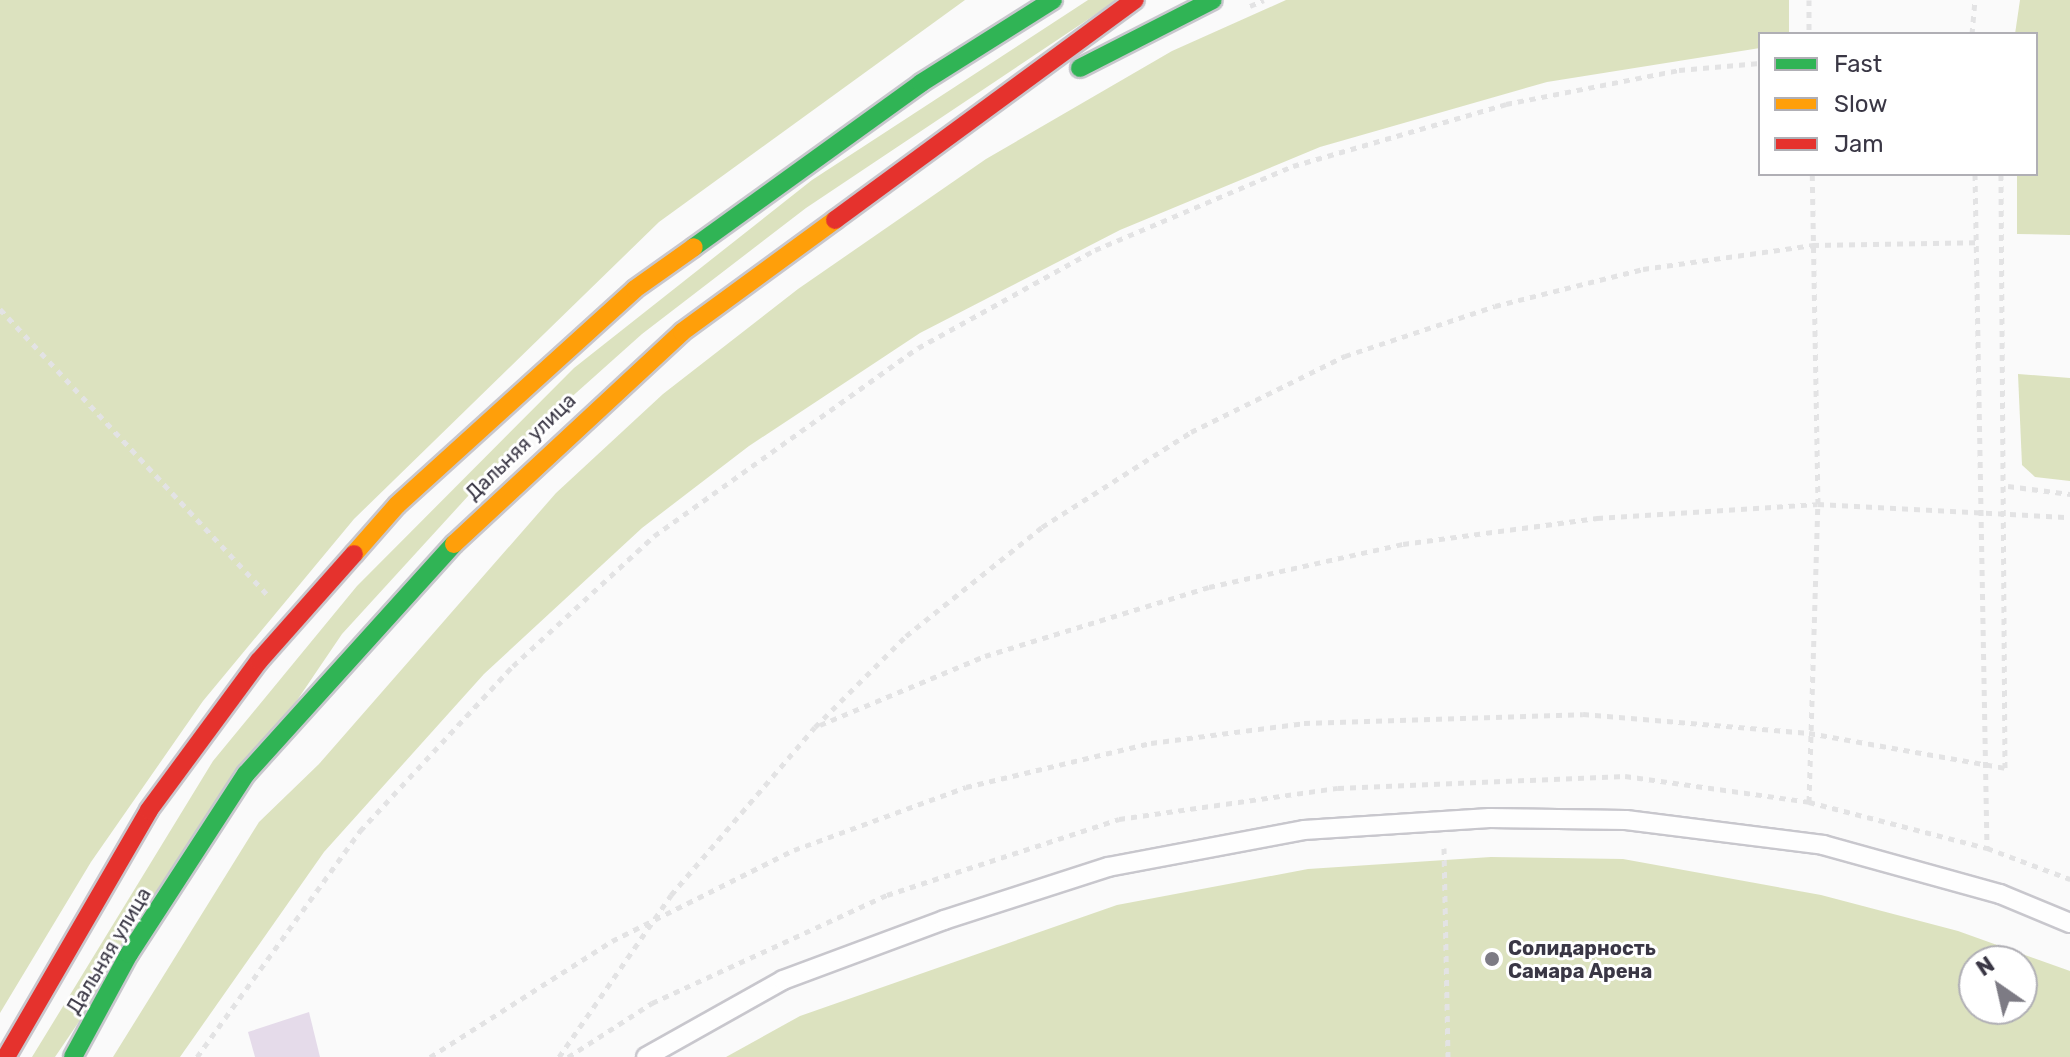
<!DOCTYPE html>
<meta charset="utf-8">
<style>
body{margin:0}
#map{position:relative;width:2070px;height:1057px;overflow:hidden;background:#fafafa;font-family:Rubik,sans-serif}
div>[style]{position:absolute}
.green>*{inset:0;background:#dce2bf}
.building>*{inset:0;background:#e5dbea}
.path>*{height:5px;margin-top:-2.5px;transform-origin:0;background:repeating-linear-gradient(90deg,#e3e3e4 0 6px,transparent 0 12px)}
.roads{filter:drop-shadow(2px 0 #c8c7cd) drop-shadow(-2px 0 #c8c7cd) drop-shadow(0 2px #c8c7cd) drop-shadow(0 -2px #c8c7cd)}
.lane>*{height:18px;margin:-9px;padding:0 9px;transform-origin:9px;border-radius:9px;background:#fefefe}
.fast>*{height:18px;margin:-9px;padding:0 9px;transform-origin:9px;border-radius:9px;background:#30b455}
.slow>*{height:18px;margin:-9px;padding:0 9px;transform-origin:9px;border-radius:9px;background:#ff9f0a}
.jam>*{height:18px;margin:-9px;padding:0 9px;transform-origin:9px;border-radius:9px;background:#e5322d}
.dots>*{width:22px;height:22px;translate:-50% -50%;box-sizing:border-box;border:4px solid #fff;border-radius:50%}
span{translate:-50% -50%;white-space:nowrap;text-align:center;line-height:1.15;-webkit-text-stroke:6px #fff;paint-order:stroke}
.street-label{font-size:20px;color:#3a3745}
.poi-label{font-size:20px;color:#3a3745;font-weight:700}
.left{translate:0 -50%;text-align:left}
.legend{position:absolute;left:1758px;top:32px;width:280px;height:144px;box-sizing:border-box;background:#fff;border:2px solid #b0afb5;margin:0;padding:10px 14px;list-style:none;font-size:24px;color:#3a3745}
.legend li{display:flex;align-items:center;gap:16px;height:40px}
.legend b{width:40px;border:2px solid #b0afb5}
.north{position:absolute;left:1958px;top:945px;width:80px;height:80px;box-sizing:border-box;background:#fff;border:2px solid #b0afb5;border-radius:50%;rotate:326deg;font-size:22px;font-weight:700;line-height:32px;text-align:center;color:#3a3745}
.north::after{content:'';display:block;margin:auto;width:28px;height:36px;background:#7d7b84;clip-path:polygon(50% 0,100% 100%,50% 72%,0 100%)}
</style>
<div id="map">
<div class="green">
<div style="clip-path:polygon(0 0,965px 0,659px 222px,354px 519px,203px 701px,91px 862px,0 1013px)"></div>
<div style="clip-path:polygon(1088px 0,1117px 0,806px 208px,642px 334px,501px 460px,342px 634px,55px 1057px,32px 1057px,213px 761px,357px 586px,574px 368px,812px 180px)"></div>
<div style="clip-path:polygon(1286px 0,1789px 0,1789px 34px,1760px 34px,1760px 48px,1547px 82px,1320px 147px,1120px 230px,920px 333px,749px 446px,642px 528px,484px 674px,324px 852px,180px 1057px,113px 1057px,259px 822px,319px 764px,556px 493px,663px 394px,798px 289px,986px 159px,1172px 51px)"></div>
<div style="clip-path:polygon(2020px 0,2070px 0,2070px 235px,2017px 234px,2017px 174px,2036px 174px,2036px 34px,2015px 34px)"></div>
<div style="clip-path:polygon(2018px 374px,2070px 378px,2070px 481px,2035px 477px,2022px 465px)"></div>
<div style="clip-path:polygon(evenodd,1491px 857px,1623px 859px,1821px 895px,1958px 931px,2070px 971px,2070px 1057px,726px 1057px,800px 1016px,1117px 905px,1308px 869px,1491px 857px,1974px 961px,2022px 961px,2022px 1009px,1974px 1009px,1974px 961px)"></div>
</div>
<div class="building">
<div style="clip-path:polygon(309px 1012px,320px 1057px,255px 1057px,248px 1032px)"></div>
</div>
<div class="path">
<div style="left:1809px;top:0;width:34px;rotate:90deg"></div>
<div style="left:1250px;top:6px;width:15px;rotate:-23deg"></div>
<div style="left:1972px;top:34px;width:34px;rotate:-85deg"></div>
<div style="left:1975px;top:174px;width:674px;rotate:88.98deg"></div>
<div style="left:0;top:309px;width:391px;rotate:46.9deg"></div>
<div style="left:2008px;top:486px;width:63px;rotate:7.4deg"></div>
<div style="left:820px;top:725px;width:179px;rotate:-22.7deg"></div>
<div style="left:985px;top:656px;width:234px;rotate:-17.1deg"></div>
<div style="left:1209px;top:587px;width:199px;rotate:-12.5deg"></div>
<div style="left:1403px;top:544px;width:196px;rotate:-7.6deg"></div>
<div style="left:1597px;top:518px;width:221px;rotate:-3.6deg"></div>
<div style="left:1818px;top:504px;width:252px;rotate:3deg"></div>
<div style="left:1809px;top:802px;width:298px;rotate:-88.3deg"></div>
<div style="left:1818px;top:504px;width:330px;rotate:-91deg"></div>
<div style="left:1444px;top:848px;width:209px;rotate:88.9deg"></div>
<div style="left:197px;top:1057px;width:279px;rotate:-54.2deg"></div>
<div style="left:360px;top:831px;width:225px;rotate:-47.2deg"></div>
<div style="left:513px;top:666px;width:192px;rotate:-42.7deg"></div>
<div style="left:654px;top:536px;width:324px;rotate:-35.5deg"></div>
<div style="left:918px;top:348px;width:202px;rotate:-29deg"></div>
<div style="left:1095px;top:250px;width:215px;rotate:-23deg"></div>
<div style="left:1293px;top:166px;width:222px;rotate:-16.2deg"></div>
<div style="left:1506px;top:104px;width:176px;rotate:-11.1deg"></div>
<div style="left:1679px;top:70px;width:81px;rotate:-4.9deg"></div>
<div style="left:430px;top:1057px;width:216px;rotate:-32.5deg"></div>
<div style="left:612px;top:941px;width:203px;rotate:-26.6deg"></div>
<div style="left:794px;top:850px;width:183px;rotate:-20.1deg"></div>
<div style="left:966px;top:787px;width:190px;rotate:-13.4deg"></div>
<div style="left:1151px;top:743px;width:154px;rotate:-7.4deg"></div>
<div style="left:1304px;top:723px;width:279px;rotate:-1.8deg"></div>
<div style="left:1583px;top:714px;width:227px;rotate:4.8deg"></div>
<div style="left:1809px;top:733px;width:199px;rotate:10.1deg"></div>
<div style="left:2005px;top:768px;width:594px;rotate:-90.39deg"></div>
<div style="left:559px;top:1057px;width:197px;rotate:-55.3deg"></div>
<div style="left:671px;top:895px;width:221px;rotate:-49.4deg"></div>
<div style="left:815px;top:727px;width:129px;rotate:-45deg"></div>
<div style="left:906px;top:636px;width:174px;rotate:-38.7deg"></div>
<div style="left:1042px;top:527px;width:177px;rotate:-32.5deg"></div>
<div style="left:1191px;top:432px;width:172px;rotate:-26.3deg"></div>
<div style="left:1345px;top:356px;width:158px;rotate:-18.4deg"></div>
<div style="left:1495px;top:306px;width:153px;rotate:-14deg"></div>
<div style="left:1643px;top:269px;width:172px;rotate:-8deg"></div>
<div style="left:1813px;top:245px;width:164px;rotate:-1deg"></div>
<div style="left:568px;top:1057px;width:100px;rotate:-32.7deg"></div>
<div style="left:652px;top:1003px;width:259px;rotate:-24.7deg"></div>
<div style="left:887px;top:895px;width:244px;rotate:-18.1deg"></div>
<div style="left:1119px;top:819px;width:221px;rotate:-8.1deg"></div>
<div style="left:1338px;top:788px;width:287px;rotate:-2.4deg"></div>
<div style="left:1625px;top:776px;width:186px;rotate:8deg"></div>
<div style="left:1809px;top:802px;width:184px;rotate:14.5deg"></div>
<div style="left:1987px;top:848px;width:89px;rotate:20.5deg"></div>
</div>
<div class="roads">
<div class="lane">
<div style="left:646px;top:1057px;width:157px;rotate:-29.3deg"></div>
<div style="left:783px;top:980px;width:172px;rotate:-20.4deg"></div>
<div style="left:944px;top:920px;width:172px;rotate:-17.9deg"></div>
<div style="left:1108px;top:867px;width:199px;rotate:-10.7deg"></div>
<div style="left:1304px;top:830px;width:186px;rotate:-3.7deg"></div>
<div style="left:1490px;top:818px;width:136px;rotate:0.8deg"></div>
<div style="left:1626px;top:820px;width:199px;rotate:7.2deg"></div>
<div style="left:1823px;top:845px;width:184px;rotate:15.5deg"></div>
<div style="left:2000px;top:894px;width:76px;rotate:22.5deg"></div>
</div>
<div class="fast">
<div style="left:1080px;top:68px;width:149px;rotate:-27.1deg"></div>
<div style="left:694px;top:247px;width:280px;rotate:-35.8deg"></div>
<div style="left:921px;top:83px;width:156px;rotate:-32.2deg"></div>
<div style="left:73px;top:1057px;width:117px;rotate:-61.5deg"></div>
<div style="left:129px;top:954px;width:215px;rotate:-57deg"></div>
<div style="left:246px;top:774px;width:310px;rotate:-47.9deg"></div>
</div>
<div class="slow">
<div style="left:454px;top:544px;width:311px;rotate:-42.9deg"></div>
<div style="left:682px;top:332px;width:190px;rotate:-36.2deg"></div>
<div style="left:354px;top:554px;width:65px;rotate:-48.7deg"></div>
<div style="left:397px;top:505px;width:321px;rotate:-42.2deg"></div>
<div style="left:635px;top:289px;width:72px;rotate:-35.4deg"></div>
</div>
<div class="jam">
<div style="left:835px;top:220px;width:372px;rotate:-36.3deg"></div>
<div style="left:6px;top:1057px;width:285px;rotate:-59.9deg"></div>
<div style="left:149px;top:810px;width:185px;rotate:-53.6deg"></div>
<div style="left:259px;top:661px;width:143px;rotate:-48.4deg"></div>
</div>
</div>
<div class="dots">
<div style="left:1492px;top:959px;background:#7d7b84"></div>
</div>
<div class="street-label">
<span style="left:521px;top:447px;rotate:-44deg">Дальняя улица</span>
<span style="left:109px;top:951px;rotate:-59deg">Дальняя улица</span>
</div>
<div class="poi-label">
<span class="left" style="left:1508px;top:960px">Солидарность<br>Самара Арена</span>
</div>
<ul class="legend">
<li><b style="height:10px;background:#30b455"></b>Fast</li>
<li><b style="height:10px;background:#ff9f0a"></b>Slow</li>
<li><b style="height:10px;background:#e5322d"></b>Jam</li>
</ul>
<div class="north">N</div>
</div>
